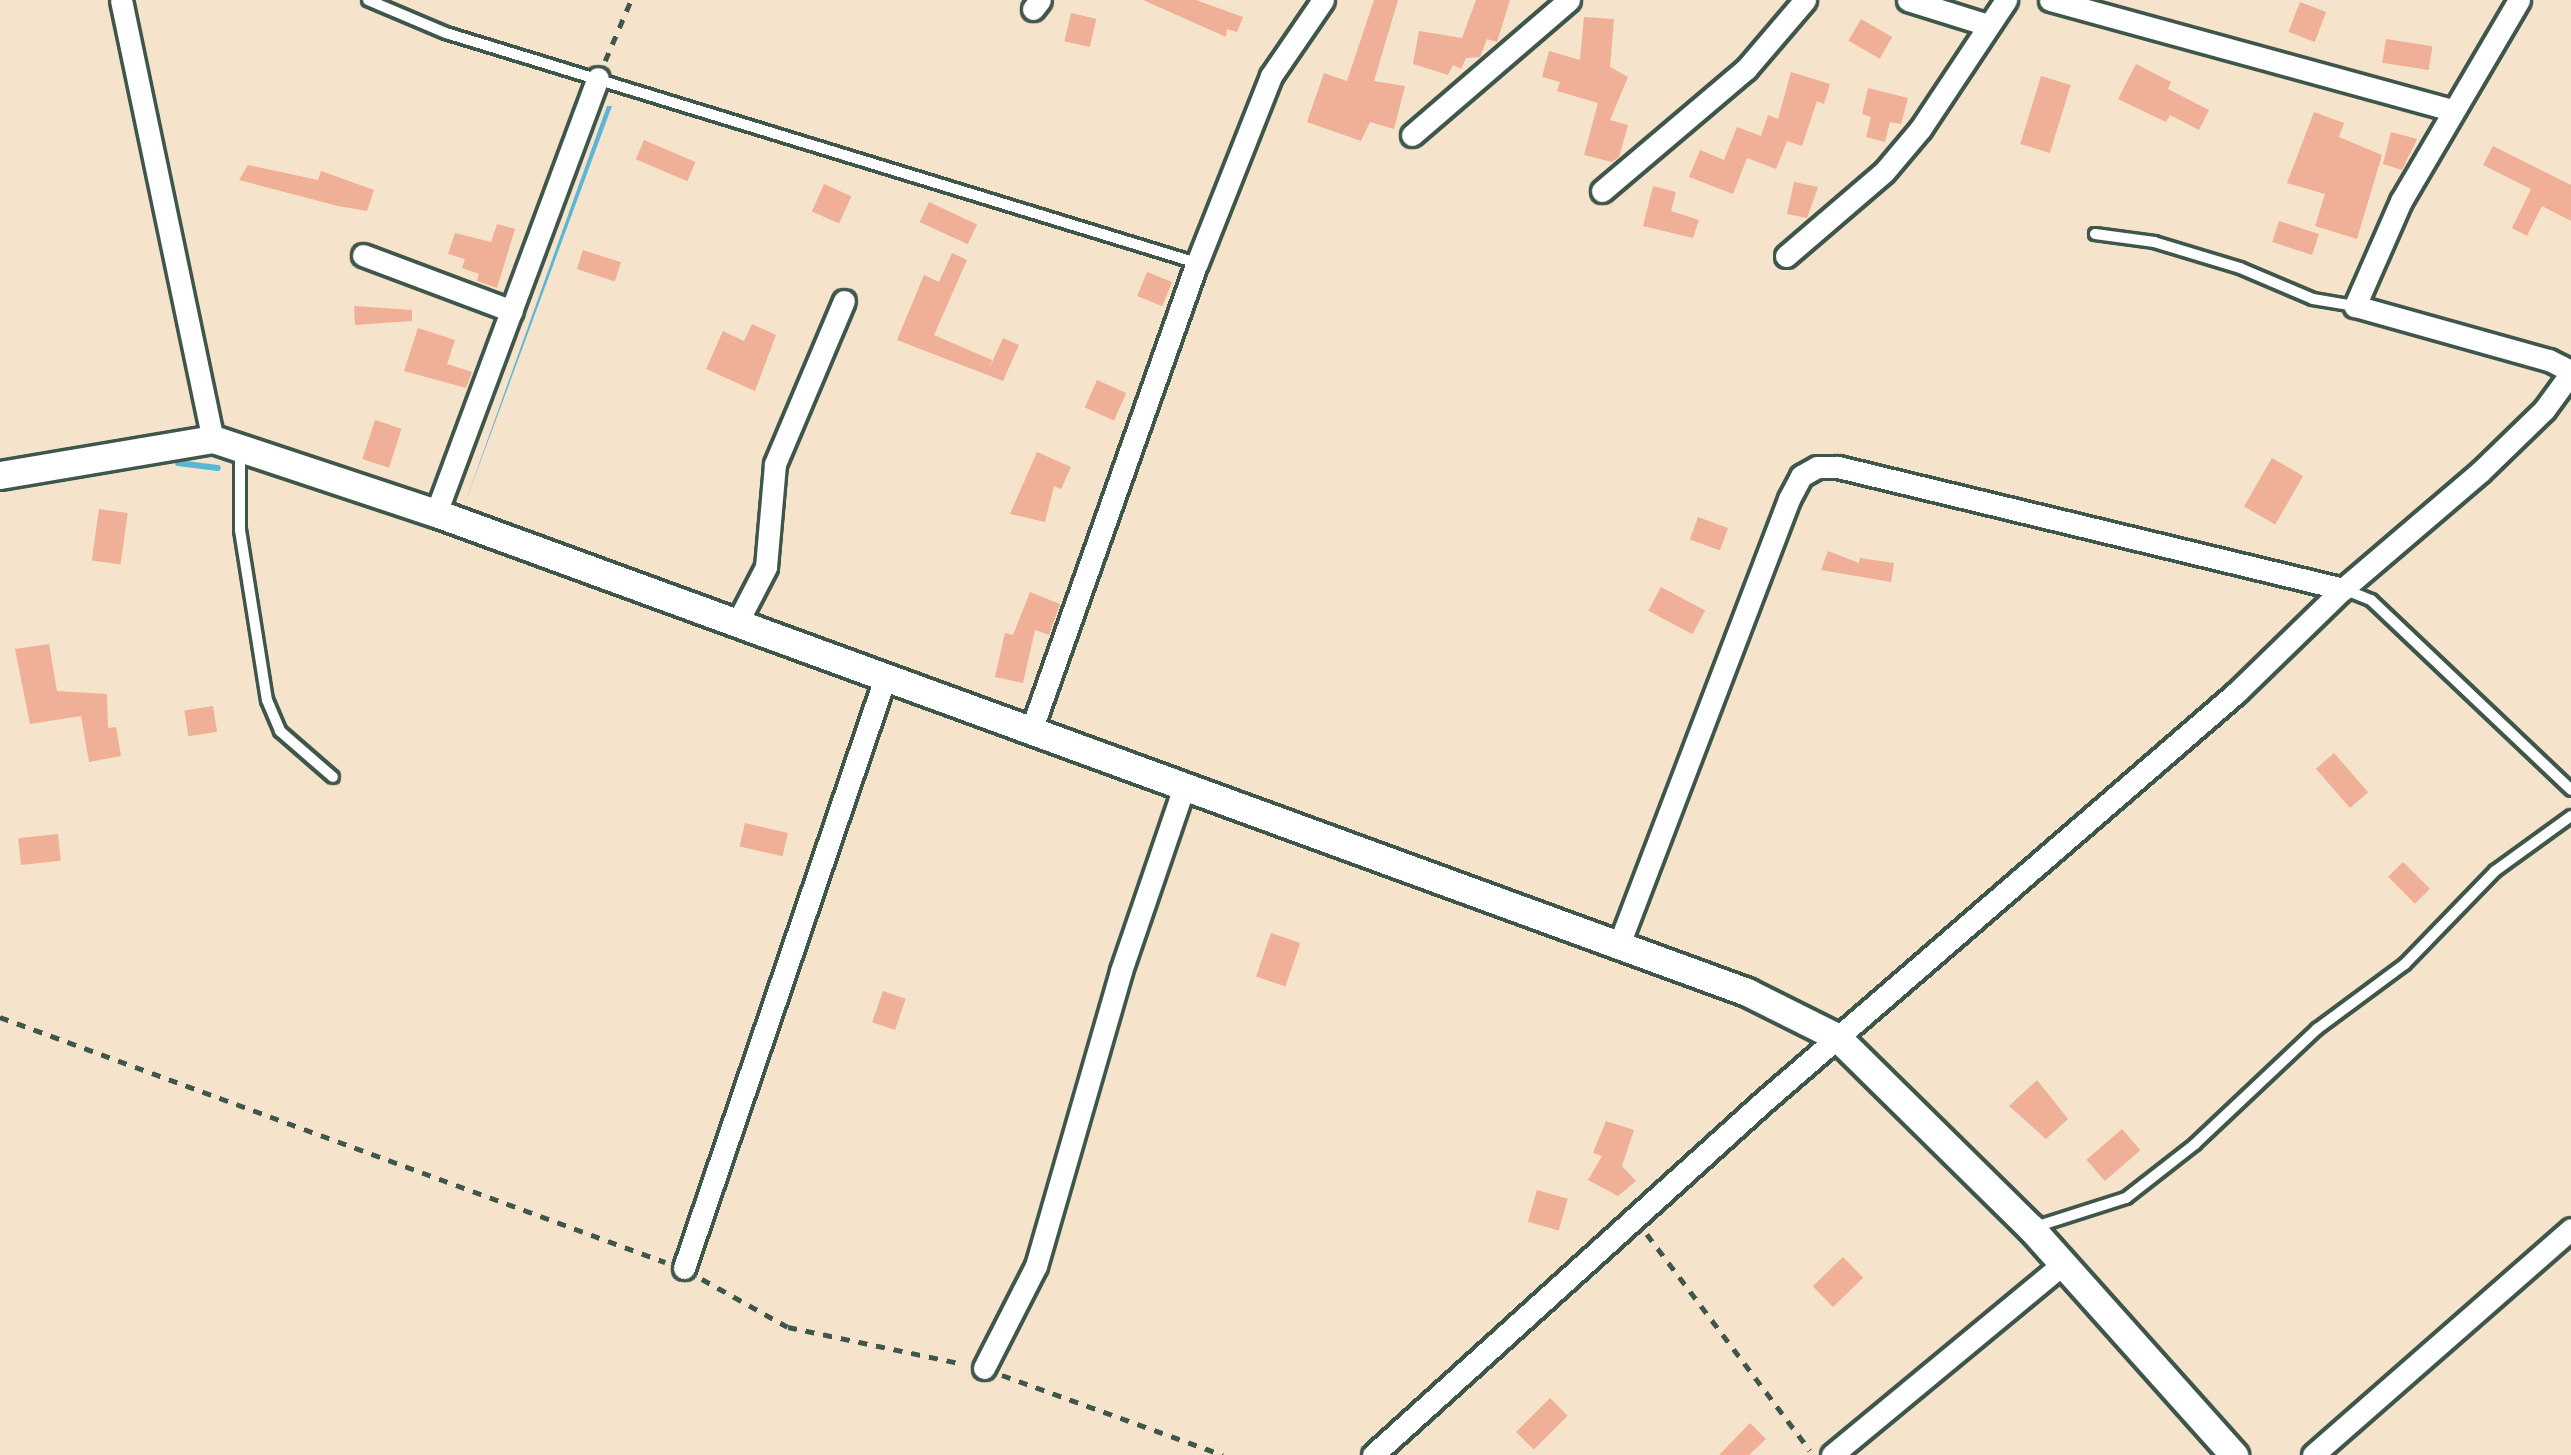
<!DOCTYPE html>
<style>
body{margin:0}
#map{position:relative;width:2571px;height:1455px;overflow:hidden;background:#f6e3cb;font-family:Delius,sans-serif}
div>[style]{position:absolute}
.water>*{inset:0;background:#58b6d6}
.stream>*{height:6px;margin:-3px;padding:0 3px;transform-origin:3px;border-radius:3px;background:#58b6d6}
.building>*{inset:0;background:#efb097;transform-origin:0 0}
.path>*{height:4.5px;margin-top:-2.25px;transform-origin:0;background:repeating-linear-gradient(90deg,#3f564b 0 9px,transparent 0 18px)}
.roads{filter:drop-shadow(3px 0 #3f564b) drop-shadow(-3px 0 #3f564b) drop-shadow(0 3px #3f564b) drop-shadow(0 -3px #3f564b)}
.service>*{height:10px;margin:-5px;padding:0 5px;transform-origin:5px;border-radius:5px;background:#fff}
.minor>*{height:21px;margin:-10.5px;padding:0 10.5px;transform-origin:10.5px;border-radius:10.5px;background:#fff}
.tertiary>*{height:27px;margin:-13.5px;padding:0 13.5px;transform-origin:13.5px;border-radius:13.5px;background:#fff}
span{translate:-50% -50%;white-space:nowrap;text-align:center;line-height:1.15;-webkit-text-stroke:9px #fbf7ec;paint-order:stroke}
</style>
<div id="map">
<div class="water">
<div style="clip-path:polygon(607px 106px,612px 106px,464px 506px)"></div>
</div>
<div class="stream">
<div style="left:178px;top:463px;width:40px;rotate:7.1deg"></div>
</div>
<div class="building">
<div style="clip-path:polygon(1143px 0,1196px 0,1243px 17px,1237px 32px,1227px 29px,1226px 37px)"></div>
<div style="clip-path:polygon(1374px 0,1398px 0,1374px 81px,1405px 86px,1394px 129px,1370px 122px,1361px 141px,1307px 122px,1324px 73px,1347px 81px)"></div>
<div style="clip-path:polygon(1476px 0,1510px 0,1497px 42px,1487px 39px,1480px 57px,1466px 58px,1461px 69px,1453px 65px,1448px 75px,1413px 64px,1419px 31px,1462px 38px)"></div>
<div style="left:2300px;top:2px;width:28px;height:32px;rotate:21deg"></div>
<div style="left:1071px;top:13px;width:26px;height:29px;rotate:13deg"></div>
<div style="clip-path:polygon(1584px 17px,1614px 19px,1610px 67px,1628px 77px,1610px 120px,1628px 125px,1619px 157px,1612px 162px,1584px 155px,1598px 103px,1557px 91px,1560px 82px,1542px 77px,1549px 51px,1580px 60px)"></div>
<div style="left:1861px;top:19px;width:36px;height:25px;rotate:30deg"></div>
<div style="left:2386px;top:39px;width:47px;height:24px;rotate:9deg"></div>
<div style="clip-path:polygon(2136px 64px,2171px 82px,2168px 89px,2209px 110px,2199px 130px,2170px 115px,2166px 122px,2118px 99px)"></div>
<div style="clip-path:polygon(1791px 72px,1830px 84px,1824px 104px,1817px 101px,1802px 146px,1787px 141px,1776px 169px,1747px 158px,1733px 194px,1689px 177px,1700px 150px,1724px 160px,1737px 127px,1761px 136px,1768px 115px,1778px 119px)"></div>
<div style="left:2041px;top:76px;width:31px;height:71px;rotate:17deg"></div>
<div style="clip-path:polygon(1868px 88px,1908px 98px,1901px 124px,1890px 122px,1885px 142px,1866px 137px,1871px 117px,1862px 114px)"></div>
<div style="clip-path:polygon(2314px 112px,2344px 123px,2339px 137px,2382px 155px,2357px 239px,2315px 226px,2325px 194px,2287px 183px)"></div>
<div style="clip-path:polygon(2391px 132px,2417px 139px,2402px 170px,2383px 164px)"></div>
<div style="left:644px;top:140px;width:56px;height:21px;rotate:23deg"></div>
<div style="clip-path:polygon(2493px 146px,2571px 185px,2571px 221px,2542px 206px,2527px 236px,2512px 228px,2531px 189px,2483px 165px)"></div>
<div style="clip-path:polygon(248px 165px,318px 180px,321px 171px,374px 190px,367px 211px,338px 206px,239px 180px)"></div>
<div style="clip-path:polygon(1794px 182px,1818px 187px,1807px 218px,1787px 214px)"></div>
<div style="left:824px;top:184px;width:30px;height:30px;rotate:24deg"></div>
<div style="clip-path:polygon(1653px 186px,1676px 192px,1671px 211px,1699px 220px,1693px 238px,1643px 226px)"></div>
<div style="left:929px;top:202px;width:53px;height:22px;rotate:25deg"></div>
<div style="left:2279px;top:221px;width:42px;height:22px;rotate:18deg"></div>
<div style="clip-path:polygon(497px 224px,515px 229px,497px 288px,477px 281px,479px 274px,462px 268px,465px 259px,448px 254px,455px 233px,491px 242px)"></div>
<div style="left:583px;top:250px;width:40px;height:20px;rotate:18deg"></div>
<div style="clip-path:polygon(952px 253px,967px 260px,934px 335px,992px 360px,990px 367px,1003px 338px,1019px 345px,1003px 381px,897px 340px,924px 275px,939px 282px)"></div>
<div style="left:1147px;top:272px;width:27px;height:26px;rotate:22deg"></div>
<div style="clip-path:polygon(354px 306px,412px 310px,412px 321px,355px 325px)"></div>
<div style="clip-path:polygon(752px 324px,776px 335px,755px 391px,706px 369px,723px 331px,744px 341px)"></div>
<div style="clip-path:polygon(418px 328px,455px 340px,447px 364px,472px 372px,466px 388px,404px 371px)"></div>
<div style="left:1097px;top:380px;width:32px;height:30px;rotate:24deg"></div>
<div style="left:375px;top:420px;width:28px;height:41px;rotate:18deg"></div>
<div style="clip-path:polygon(1037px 452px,1071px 467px,1061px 489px,1054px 486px,1045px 522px,1010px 514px)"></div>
<div style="left:2272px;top:458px;width:36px;height:56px;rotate:30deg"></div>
<div style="left:99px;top:509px;width:29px;height:52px;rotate:8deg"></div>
<div style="left:1698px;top:517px;width:32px;height:24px;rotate:20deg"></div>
<div style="clip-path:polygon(1828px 551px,1859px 563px,1860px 558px,1894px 563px,1891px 582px,1821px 570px)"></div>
<div style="left:1661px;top:587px;width:50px;height:27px;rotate:28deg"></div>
<div style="clip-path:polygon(1030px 592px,1060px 604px,1049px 635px,1035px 630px,1023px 683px,995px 677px,1005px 633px,1013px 635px)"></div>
<div style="clip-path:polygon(49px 644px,57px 691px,107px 694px,108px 728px,116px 727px,121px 756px,89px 762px,81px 716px,30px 724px,15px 649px)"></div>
<div style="left:213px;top:706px;width:26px;height:29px;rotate:81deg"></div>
<div style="left:2334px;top:753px;width:52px;height:24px;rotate:49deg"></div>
<div style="left:745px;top:823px;width:44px;height:24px;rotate:13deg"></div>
<div style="left:58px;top:834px;width:27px;height:40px;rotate:84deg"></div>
<div style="left:2403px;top:862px;width:38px;height:21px;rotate:45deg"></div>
<div style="left:1271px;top:933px;width:31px;height:46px;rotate:19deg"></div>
<div style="left:883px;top:991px;width:24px;height:33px;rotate:19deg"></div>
<div style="clip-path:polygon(2037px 1080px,2068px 1119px,2046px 1139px,2009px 1106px)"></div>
<div style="clip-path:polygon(1606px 1121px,1634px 1130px,1622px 1166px,1636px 1181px,1618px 1196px,1588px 1180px,1602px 1156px,1593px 1153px)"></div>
<div style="left:2122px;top:1129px;width:28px;height:47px;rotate:49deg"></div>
<div style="left:1537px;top:1190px;width:32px;height:33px;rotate:16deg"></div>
<div style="left:1843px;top:1257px;width:29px;height:42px;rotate:46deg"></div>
<div style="left:1550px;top:1398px;width:25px;height:48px;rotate:45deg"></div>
<div style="clip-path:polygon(1750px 1423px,1766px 1439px,1749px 1455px,1719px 1455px)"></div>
</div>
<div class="path">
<div style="left:605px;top:61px;width:66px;rotate:-66.9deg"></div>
<div style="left:0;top:1017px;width:709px;rotate:20.22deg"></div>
<div style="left:1647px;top:1234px;width:271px;rotate:53deg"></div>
<div style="left:702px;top:1279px;width:98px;rotate:29.2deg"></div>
<div style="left:788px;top:1327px;width:179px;rotate:11.9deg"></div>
<div style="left:1002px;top:1375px;width:235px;rotate:19.9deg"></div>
</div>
<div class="roads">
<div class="service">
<div style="left:368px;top:0;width:85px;rotate:22.9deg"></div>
<div style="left:446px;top:33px;width:785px;rotate:17.03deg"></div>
<div style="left:2095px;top:234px;width:60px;rotate:7.7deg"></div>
<div style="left:2154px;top:242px;width:90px;rotate:16.8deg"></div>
<div style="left:2240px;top:268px;width:79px;rotate:23deg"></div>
<div style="left:2313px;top:299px;width:43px;rotate:9.5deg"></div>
<div style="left:240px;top:451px;width:79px;rotate:90deg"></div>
<div style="left:240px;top:530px;width:172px;rotate:81deg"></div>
<div style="left:267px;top:700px;width:34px;rotate:67deg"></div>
<div style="left:280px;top:731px;width:70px;rotate:41deg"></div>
<div style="left:2346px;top:590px;width:27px;rotate:22deg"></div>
<div style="left:2371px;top:600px;width:276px;rotate:43.5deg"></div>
<div style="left:2035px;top:1227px;width:96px;rotate:-17.7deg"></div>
<div style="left:2126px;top:1198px;width:88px;rotate:-38deg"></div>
<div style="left:2195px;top:1144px;width:168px;rotate:-43.3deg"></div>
<div style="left:2317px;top:1029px;width:109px;rotate:-36.5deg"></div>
<div style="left:2405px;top:964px;width:129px;rotate:-45.9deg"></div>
<div style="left:2495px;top:871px;width:94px;rotate:-35.9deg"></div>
</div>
<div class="minor">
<div style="left:121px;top:0;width:449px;rotate:78.2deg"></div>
<div style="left:1908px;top:0;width:84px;rotate:17.4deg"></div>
<div style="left:2050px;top:0;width:417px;rotate:15.3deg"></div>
<div style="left:2519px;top:0;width:233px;rotate:120.4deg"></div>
<div style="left:2401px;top:201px;width:115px;rotate:113.7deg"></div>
<div style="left:2355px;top:306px;width:201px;rotate:15.6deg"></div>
<div style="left:2549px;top:360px;width:25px;rotate:27deg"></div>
<div style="left:1033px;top:9px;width:11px;rotate:-52deg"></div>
<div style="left:1412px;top:135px;width:207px;rotate:-40.7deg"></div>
<div style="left:1602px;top:191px;width:189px;rotate:-40.3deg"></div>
<div style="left:1746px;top:69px;width:91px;rotate:-49.5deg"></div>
<div style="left:363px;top:255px;width:159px;rotate:20.6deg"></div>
<div style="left:1786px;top:256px;width:129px;rotate:-40.6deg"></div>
<div style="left:1884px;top:172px;width:57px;rotate:-49.9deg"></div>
<div style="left:1921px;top:128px;width:154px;rotate:-56.4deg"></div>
<div style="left:436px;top:513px;width:464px;rotate:-69.6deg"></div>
<div style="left:737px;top:623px;width:63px;rotate:-62.6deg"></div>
<div style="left:766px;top:567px;width:103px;rotate:-85deg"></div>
<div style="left:775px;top:464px;width:177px;rotate:-67.1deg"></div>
<div style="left:1032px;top:728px;width:493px;rotate:-70.5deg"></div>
<div style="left:1197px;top:263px;width:201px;rotate:-68.4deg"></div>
<div style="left:1271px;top:76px;width:92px;rotate:-55.6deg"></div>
<div style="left:1618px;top:947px;width:480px;rotate:-69.1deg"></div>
<div style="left:1789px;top:499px;width:26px;rotate:-62deg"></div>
<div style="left:1801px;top:476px;width:18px;rotate:-29deg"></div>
<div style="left:1817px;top:467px;width:21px"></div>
<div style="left:1838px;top:467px;width:520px;rotate:13.58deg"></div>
<div style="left:684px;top:1268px;width:623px;rotate:-71.19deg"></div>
<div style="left:984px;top:1368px;width:114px;rotate:-63deg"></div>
<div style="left:1036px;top:1266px;width:307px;rotate:-73.9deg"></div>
<div style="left:1121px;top:971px;width:191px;rotate:-71.1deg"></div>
<div style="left:1373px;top:1455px;width:526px;rotate:-42.15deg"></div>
<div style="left:1763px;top:1102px;width:627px;rotate:-40.86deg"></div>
<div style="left:2237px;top:692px;width:148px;rotate:-44.2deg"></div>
<div style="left:2343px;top:589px;width:180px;rotate:-40.5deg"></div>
<div style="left:2480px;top:472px;width:89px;rotate:-44.1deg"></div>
<div style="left:2544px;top:410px;width:46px;rotate:-53.9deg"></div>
<div style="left:1832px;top:1455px;width:298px;rotate:-39.6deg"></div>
<div style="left:2313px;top:1455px;width:343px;rotate:-41.2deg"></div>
</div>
<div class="tertiary">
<div style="left:0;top:475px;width:216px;rotate:-9.6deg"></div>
<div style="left:213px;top:439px;width:235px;rotate:18.4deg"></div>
<div style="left:436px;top:513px;width:1396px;rotate:20.07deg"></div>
<div style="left:1747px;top:992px;width:101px;rotate:26.6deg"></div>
<div style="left:1837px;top:1037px;width:272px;rotate:44.6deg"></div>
<div style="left:2031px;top:1228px;width:305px;rotate:48.2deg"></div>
</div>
</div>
</div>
